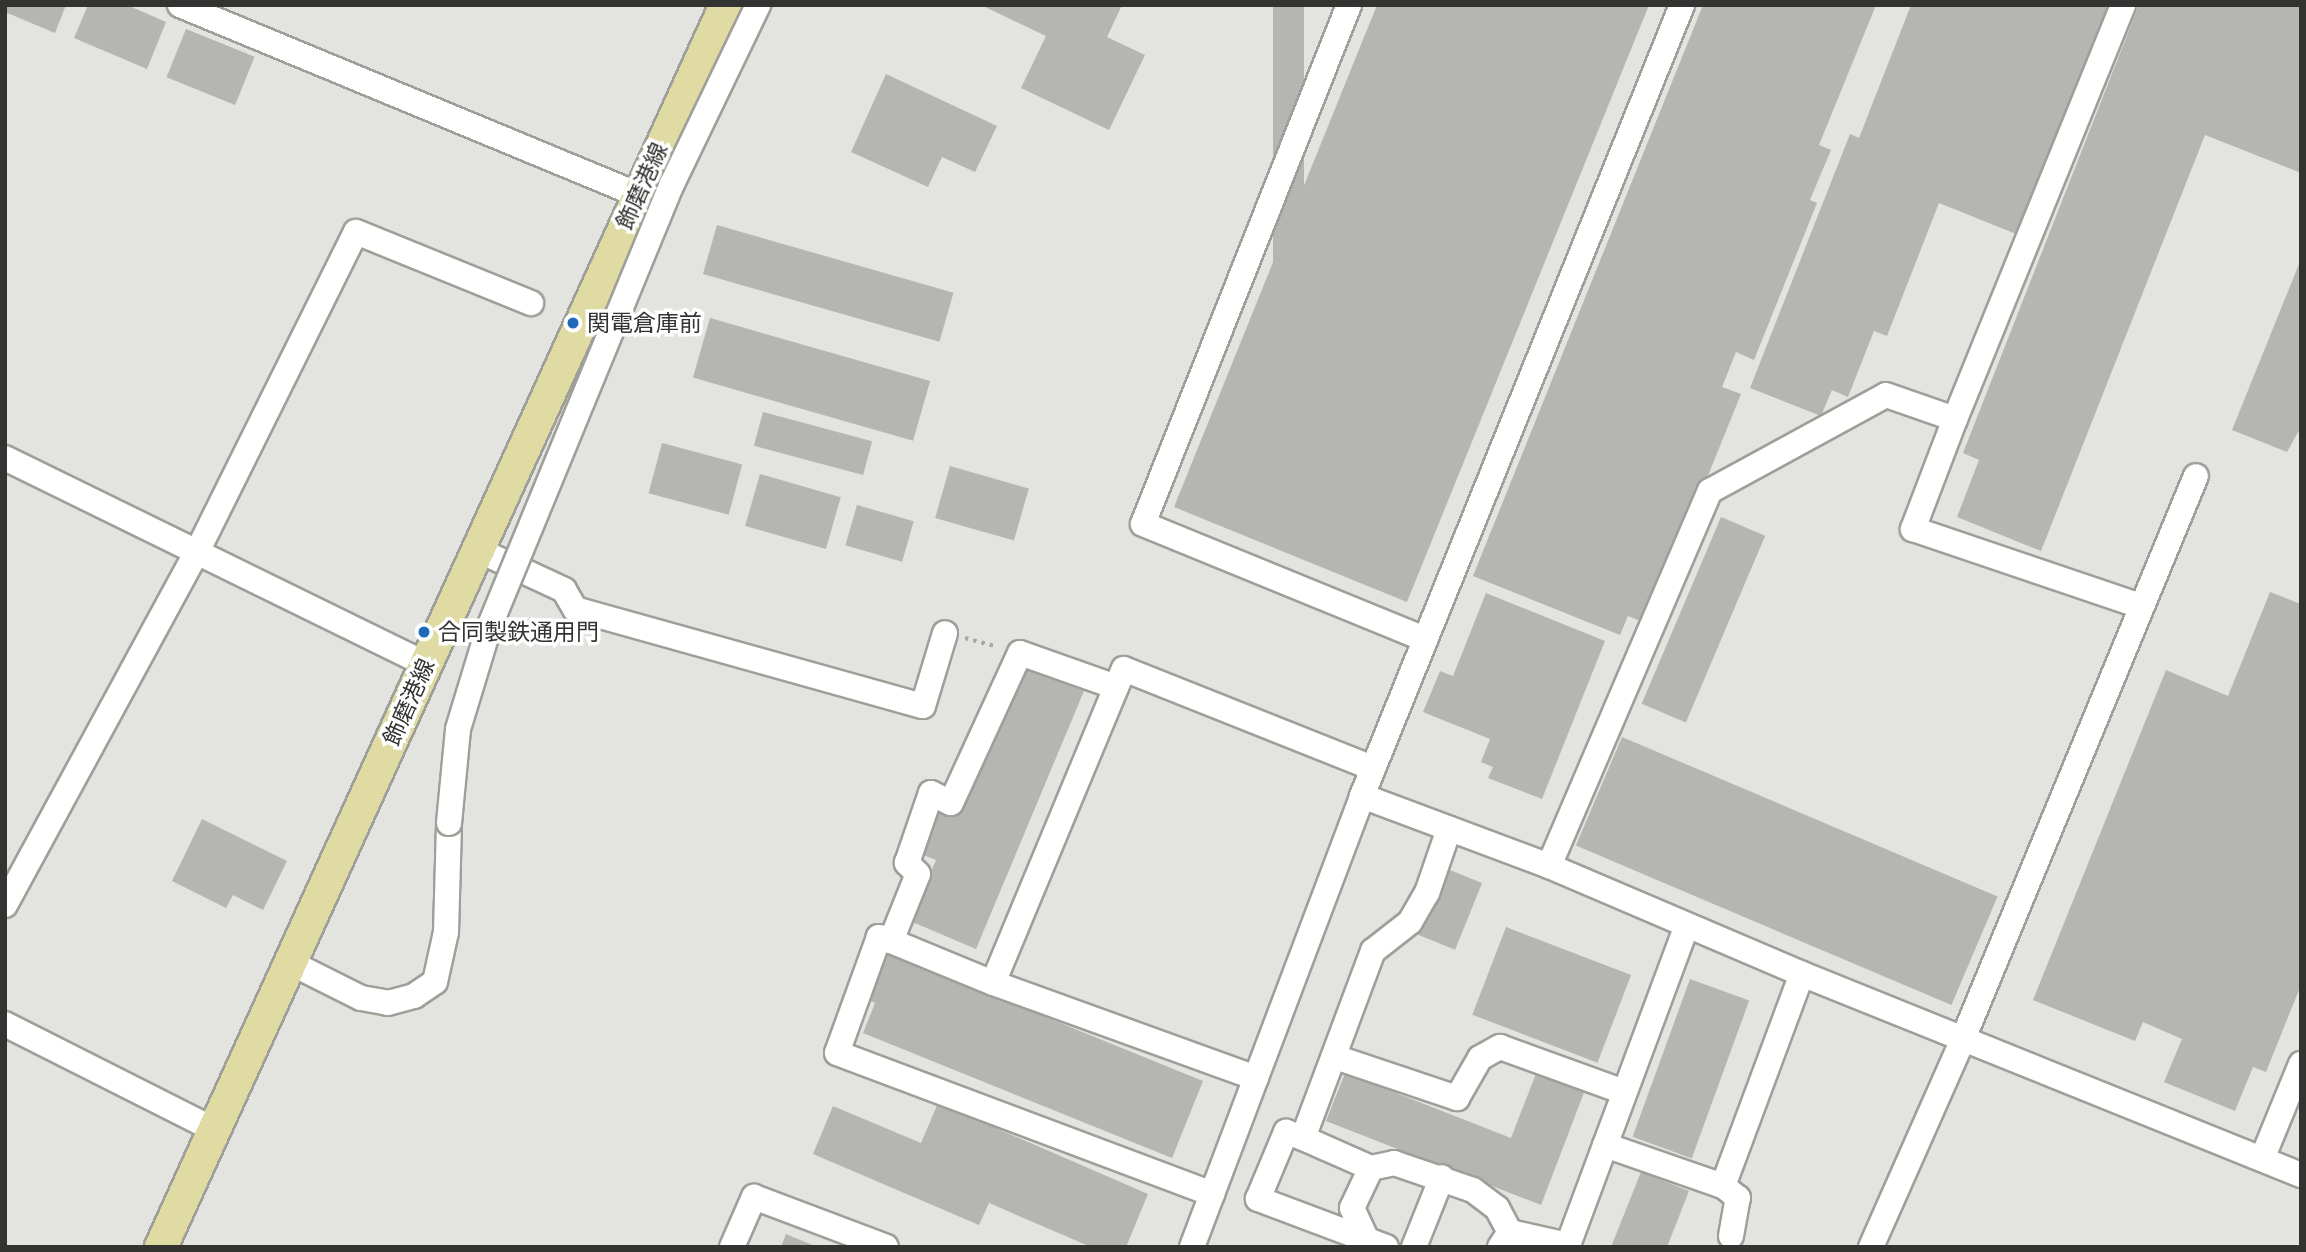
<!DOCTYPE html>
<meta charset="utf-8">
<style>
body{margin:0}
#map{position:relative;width:2306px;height:1252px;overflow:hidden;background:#e3e3df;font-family:Rubik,"Noto Sans JP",sans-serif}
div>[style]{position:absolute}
.building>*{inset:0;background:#b5b5b1;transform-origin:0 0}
.path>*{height:3.5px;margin-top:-1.75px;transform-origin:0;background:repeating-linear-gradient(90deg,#a7a7a4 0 3.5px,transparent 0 8.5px)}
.roads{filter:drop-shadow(2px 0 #9f9f9a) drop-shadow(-2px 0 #9f9f9a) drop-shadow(0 2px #9f9f9a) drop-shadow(0 -2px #9f9f9a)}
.minor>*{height:24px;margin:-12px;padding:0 12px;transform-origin:12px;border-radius:12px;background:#fff}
.major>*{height:32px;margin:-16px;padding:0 16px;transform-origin:16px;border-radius:16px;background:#e0daa3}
.bridges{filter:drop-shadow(2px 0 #9f9f9a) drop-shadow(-2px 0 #9f9f9a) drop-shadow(0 2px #9f9f9a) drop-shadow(0 -2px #9f9f9a)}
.minor-bridge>*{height:24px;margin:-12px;padding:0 12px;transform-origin:12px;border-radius:12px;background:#fff}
.dots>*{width:19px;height:19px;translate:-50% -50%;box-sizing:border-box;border:4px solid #fff;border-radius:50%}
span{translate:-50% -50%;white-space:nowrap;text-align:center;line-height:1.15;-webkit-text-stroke:7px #fff;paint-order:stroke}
.street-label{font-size:23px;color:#333331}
.poi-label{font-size:23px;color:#333331}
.left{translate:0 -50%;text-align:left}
.frame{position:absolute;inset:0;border:7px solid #333331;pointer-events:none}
</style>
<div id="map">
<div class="building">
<div style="clip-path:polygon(5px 5px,66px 5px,55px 33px,5px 12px)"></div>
<div style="clip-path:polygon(88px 5px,127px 5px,166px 22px,147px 69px,74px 38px)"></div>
<div style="clip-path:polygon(981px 5px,1122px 5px,1107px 37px,1145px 55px,1109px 130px,1021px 88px,1046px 36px)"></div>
<div style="left:1273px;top:5px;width:31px;height:301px"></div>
<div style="clip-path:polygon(1377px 5px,1649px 5px,1407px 602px,1174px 507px)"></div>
<div style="clip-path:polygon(1703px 5px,1876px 5px,1819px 145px,1831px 150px,1810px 200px,1817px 203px,1754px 360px,1736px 352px,1722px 387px,1741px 394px,1648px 624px,1628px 616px,1620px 635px,1473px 576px)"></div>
<div style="clip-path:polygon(1911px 5px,2112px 5px,2021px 236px,1939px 203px,1887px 336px,1874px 331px,1848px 397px,1832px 390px,1821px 416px,1750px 388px,1850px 134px,1859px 138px)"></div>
<div style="clip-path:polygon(2139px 5px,2301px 5px,2301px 173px,2205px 135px,2041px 551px,1957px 517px,1979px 460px,1963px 453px)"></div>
<div style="left:186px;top:29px;width:74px;height:52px;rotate:22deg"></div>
<div style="clip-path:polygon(886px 74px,997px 126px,975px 172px,942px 157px,928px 187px,851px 152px)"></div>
<div style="left:717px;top:225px;width:246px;height:51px;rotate:16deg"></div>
<div style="clip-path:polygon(2301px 259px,2301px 427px,2287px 452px,2232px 430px)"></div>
<div style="left:710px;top:318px;width:229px;height:62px;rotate:16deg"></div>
<div style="left:763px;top:412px;width:113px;height:35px;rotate:15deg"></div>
<div style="left:662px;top:443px;width:83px;height:52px;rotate:15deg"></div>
<div style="left:950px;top:466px;width:82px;height:54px;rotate:16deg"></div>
<div style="left:760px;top:474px;width:84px;height:54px;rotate:16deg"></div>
<div style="left:857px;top:505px;width:59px;height:42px;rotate:16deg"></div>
<div style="left:1721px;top:517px;width:48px;height:203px;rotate:23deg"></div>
<div style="clip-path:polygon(2270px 592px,2301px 604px,2301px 985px,2266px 1072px,2253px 1067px,2235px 1111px,2164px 1082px,2182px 1039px,2143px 1022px,2135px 1041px,2033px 1000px,2166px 670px,2228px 696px)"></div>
<div style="clip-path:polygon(1486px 593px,1605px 641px,1542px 799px,1488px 778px,1493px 767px,1481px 762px,1490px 739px,1423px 712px,1440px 671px,1453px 676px)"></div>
<div style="clip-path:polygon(1023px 665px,1084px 691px,976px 949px,910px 921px,936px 860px,916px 852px,937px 804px,960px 815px)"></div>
<div style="left:1622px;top:737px;width:408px;height:118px;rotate:23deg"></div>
<div style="clip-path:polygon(202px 819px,287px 861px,263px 910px,233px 895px,226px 908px,172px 881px)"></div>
<div style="left:1445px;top:868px;width:40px;height:72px;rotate:22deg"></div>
<div style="left:1506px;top:927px;width:134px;height:94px;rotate:21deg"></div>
<div style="clip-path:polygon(883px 951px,1203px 1081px,1172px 1158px,863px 1033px,875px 1003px,864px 998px)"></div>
<div style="left:1690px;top:979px;width:63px;height:168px;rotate:20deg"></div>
<div style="clip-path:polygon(1537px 1071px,1585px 1090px,1541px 1205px,1326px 1121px,1345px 1073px,1511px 1138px)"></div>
<div style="clip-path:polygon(938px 1103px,1148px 1194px,1126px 1247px,1091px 1247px,989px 1203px,979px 1225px,813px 1154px,833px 1106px,921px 1143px)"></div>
<div style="clip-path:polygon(1641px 1172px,1689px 1191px,1667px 1247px,1611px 1247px)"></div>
<div style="clip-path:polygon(786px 1234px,817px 1247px,781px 1247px)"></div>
</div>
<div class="path">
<div style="left:965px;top:638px;width:34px;rotate:15deg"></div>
</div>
<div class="roads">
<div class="minor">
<div style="left:180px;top:5px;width:496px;rotate:22.5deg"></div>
<div style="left:1349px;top:5px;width:558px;rotate:111.65deg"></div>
<div style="left:1143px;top:524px;width:305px;rotate:22.2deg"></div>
<div style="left:1955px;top:419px;width:118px;rotate:110.9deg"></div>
<div style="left:1913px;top:529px;width:241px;rotate:18.7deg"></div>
<div style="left:5px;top:458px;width:469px;rotate:26.1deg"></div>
<div style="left:478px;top:550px;width:95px;rotate:24.9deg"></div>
<div style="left:564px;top:590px;width:22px;rotate:60deg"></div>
<div style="left:575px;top:609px;width:361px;rotate:15.6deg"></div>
<div style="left:923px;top:706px;width:76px;rotate:-73.2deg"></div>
<div style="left:1362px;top:796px;width:200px;rotate:20.5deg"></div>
<div style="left:1549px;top:866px;width:275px;rotate:23.1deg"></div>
<div style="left:1802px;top:974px;width:538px;rotate:21.94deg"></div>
<div style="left:1549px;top:866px;width:408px;rotate:-66.8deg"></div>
<div style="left:1710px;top:491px;width:200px;rotate:-28.6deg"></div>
<div style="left:1886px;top:395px;width:73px;rotate:19.2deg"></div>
<div style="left:1955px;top:419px;width:447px;rotate:-67.9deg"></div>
<div style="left:5px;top:905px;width:402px;rotate:-61.5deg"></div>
<div style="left:197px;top:552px;width:357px;rotate:-63.6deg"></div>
<div style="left:356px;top:232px;width:189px;rotate:22.1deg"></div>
<div style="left:891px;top:941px;width:13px;rotate:-162deg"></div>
<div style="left:879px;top:937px;width:123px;rotate:109.9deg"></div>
<div style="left:837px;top:1053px;width:401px;rotate:20.6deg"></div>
<div style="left:293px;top:964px;width:76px;rotate:26.6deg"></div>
<div style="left:361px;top:998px;width:27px;rotate:10deg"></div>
<div style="left:388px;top:1003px;width:27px;rotate:-15deg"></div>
<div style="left:414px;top:996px;width:25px;rotate:-34deg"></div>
<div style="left:435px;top:982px;width:51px;rotate:-77.6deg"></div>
<div style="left:446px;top:932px;width:109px;rotate:-88.4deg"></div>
<div style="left:993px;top:983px;width:110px;rotate:-157.6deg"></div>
<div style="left:891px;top:941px;width:72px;rotate:-68.1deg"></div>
<div style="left:918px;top:874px;width:16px;rotate:-135deg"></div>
<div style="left:907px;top:863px;width:74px;rotate:-71.1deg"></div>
<div style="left:931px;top:793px;width:22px;rotate:27deg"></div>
<div style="left:951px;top:803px;width:165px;rotate:-65.3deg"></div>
<div style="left:1020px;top:653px;width:102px;rotate:19.5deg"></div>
<div style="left:5px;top:1024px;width:235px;rotate:26.8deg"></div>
<div style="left:1335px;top:1057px;width:129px;rotate:18.6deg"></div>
<div style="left:1457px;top:1098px;width:46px;rotate:-60.1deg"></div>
<div style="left:1480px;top:1058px;width:23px;rotate:-29deg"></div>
<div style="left:1500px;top:1047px;width:132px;rotate:19.9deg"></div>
<div style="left:1256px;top:1078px;width:280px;rotate:-160.1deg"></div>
<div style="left:993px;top:983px;width:340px;rotate:-67.4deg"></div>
<div style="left:1124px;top:669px;width:268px;rotate:21.7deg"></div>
<div style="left:1303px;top:1138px;width:74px;rotate:23.8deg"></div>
<div style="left:1371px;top:1168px;width:24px;rotate:-12deg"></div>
<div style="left:1394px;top:1163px;width:83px;rotate:18.9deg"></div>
<div style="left:1473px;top:1190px;width:30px;rotate:37deg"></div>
<div style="left:1497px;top:1208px;width:27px;rotate:62deg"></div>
<div style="left:1605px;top:1145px;width:125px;rotate:19.2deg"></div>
<div style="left:2262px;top:1159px;width:103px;rotate:-67.7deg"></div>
<div style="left:1731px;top:1236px;width:39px;rotate:-80deg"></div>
<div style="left:1738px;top:1198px;width:19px;rotate:-141deg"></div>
<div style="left:1723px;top:1186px;width:226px;rotate:-69.6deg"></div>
<div style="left:1366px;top:1238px;width:33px;rotate:-115deg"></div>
<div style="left:1352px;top:1208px;width:44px;rotate:-64.6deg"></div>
<div style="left:732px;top:1247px;width:55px;rotate:-66.3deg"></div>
<div style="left:754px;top:1197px;width:141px;rotate:20.7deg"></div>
<div style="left:1192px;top:1247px;width:482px;rotate:-69.3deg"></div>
<div style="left:1362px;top:796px;width:853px;rotate:-67.97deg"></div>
<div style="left:1386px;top:1247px;width:137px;rotate:-159.4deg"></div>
<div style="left:1258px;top:1199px;width:73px;rotate:-67.3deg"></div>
<div style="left:1286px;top:1132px;width:18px;rotate:19deg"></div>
<div style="left:1303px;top:1138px;width:200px;rotate:-69.5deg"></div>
<div style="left:1373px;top:951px;width:47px;rotate:-38.1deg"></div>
<div style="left:1410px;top:922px;width:34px;rotate:-60deg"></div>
<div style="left:1427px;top:893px;width:68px;rotate:-71deg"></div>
<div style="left:1414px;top:1247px;width:75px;rotate:-68.2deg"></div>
<div style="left:1500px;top:1247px;width:18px;rotate:-56deg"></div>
<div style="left:1510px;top:1232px;width:59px;rotate:12.6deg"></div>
<div style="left:1568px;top:1245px;width:341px;rotate:-69.6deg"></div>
<div style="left:1871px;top:1247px;width:227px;rotate:-66.1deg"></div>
<div style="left:1963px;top:1039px;width:609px;rotate:-67.52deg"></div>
</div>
<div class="major">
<div style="left:161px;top:1247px;width:1364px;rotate:-65.54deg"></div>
</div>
</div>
<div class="bridges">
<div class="minor-bridge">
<div style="left:449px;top:823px;width:94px;rotate:-84.5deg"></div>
<div style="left:458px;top:729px;width:103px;rotate:-73.1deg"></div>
<div style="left:488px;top:630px;width:482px;rotate:-67.6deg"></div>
<div style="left:672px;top:184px;width:199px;rotate:-64.3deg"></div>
</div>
</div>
<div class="dots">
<div style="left:573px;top:323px;background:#1e6bba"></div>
<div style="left:424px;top:632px;background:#1e6bba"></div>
</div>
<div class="street-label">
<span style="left:642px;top:186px;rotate:-66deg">飾磨港線</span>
<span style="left:409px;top:702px;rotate:-66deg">飾磨港線</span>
</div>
<div class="poi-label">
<span class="left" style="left:587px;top:323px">関電倉庫前</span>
<span class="left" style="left:438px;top:632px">合同製鉄通用門</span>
</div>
<div class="frame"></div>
</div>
